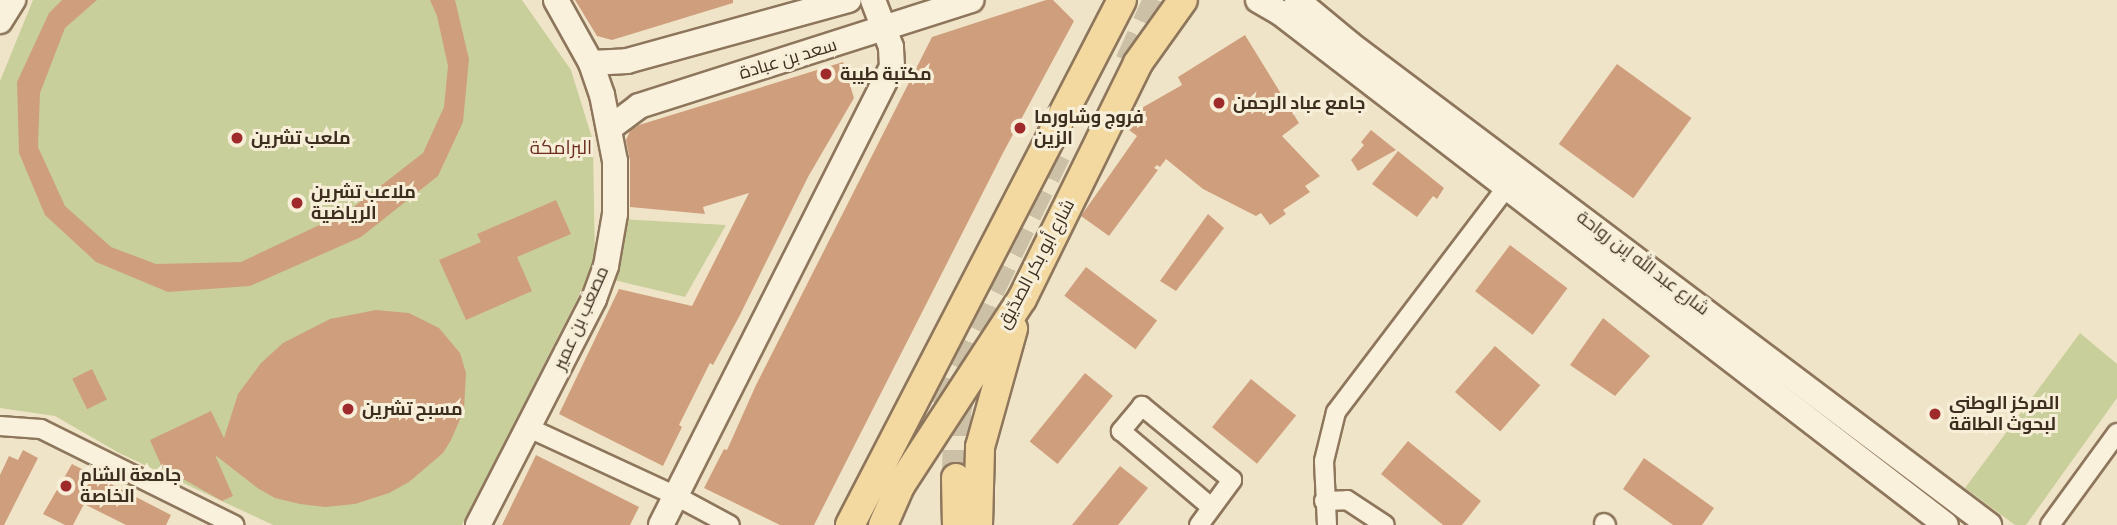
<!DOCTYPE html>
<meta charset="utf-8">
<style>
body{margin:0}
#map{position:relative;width:2117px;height:525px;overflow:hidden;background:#f0e4c8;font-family:Bitter,Cairo,serif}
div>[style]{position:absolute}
.green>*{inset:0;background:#c9cf9b}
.building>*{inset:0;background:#cf9f7d;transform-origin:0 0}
.primary-tunnel>*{height:28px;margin-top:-14px;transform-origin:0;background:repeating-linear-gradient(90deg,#ccc0a6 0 28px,transparent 0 42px)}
.roads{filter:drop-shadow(2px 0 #8d765c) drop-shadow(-2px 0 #8d765c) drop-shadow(0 2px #8d765c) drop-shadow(0 -2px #8d765c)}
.street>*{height:18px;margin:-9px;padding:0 9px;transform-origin:9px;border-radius:9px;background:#faf1dc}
.secondary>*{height:24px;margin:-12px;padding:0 12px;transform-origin:12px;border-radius:12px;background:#faf1dc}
.primary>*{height:28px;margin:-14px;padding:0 14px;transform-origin:14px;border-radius:14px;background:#f3d9a0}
.dots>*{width:19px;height:19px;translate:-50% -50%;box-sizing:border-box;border:4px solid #f7eed8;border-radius:50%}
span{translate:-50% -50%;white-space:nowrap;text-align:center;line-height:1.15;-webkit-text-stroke:6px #f7eed8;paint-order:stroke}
.street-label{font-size:18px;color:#3d2e20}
.poi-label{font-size:18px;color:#3d2e20;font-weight:700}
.left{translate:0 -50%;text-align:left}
.neighbourhood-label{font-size:19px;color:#6b2e1e}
</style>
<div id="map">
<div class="green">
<div style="clip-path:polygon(33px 0,522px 0,571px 70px,593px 141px,595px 264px,462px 525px,273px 525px,119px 453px,55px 416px,0 408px,0 81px)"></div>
<div style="clip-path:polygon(620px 219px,726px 225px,685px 297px,614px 280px)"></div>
<div style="clip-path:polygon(2080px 333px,2117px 364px,2117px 398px,2026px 525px,2015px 525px,1965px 488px)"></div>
</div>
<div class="building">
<div style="clip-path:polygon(62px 0,97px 0,65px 28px,40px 93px,38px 147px,65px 206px,111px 247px,156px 264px,241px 262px,347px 212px,423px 153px,444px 107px,448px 66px,437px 16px,430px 0,455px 0,469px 59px,463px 122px,438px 176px,361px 237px,250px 286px,168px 292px,96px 262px,45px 215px,19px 153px,17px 82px,49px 13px)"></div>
<div style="clip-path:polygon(575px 0,733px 0,733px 3px,612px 40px,597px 36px)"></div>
<div style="clip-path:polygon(1046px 0,1053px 0,1074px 21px,1003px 153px,814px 525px,780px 525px,704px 488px,724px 449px,727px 450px,756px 385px,932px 37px)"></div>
<div style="clip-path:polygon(1245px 35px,1299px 123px,1282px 136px,1320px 176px,1305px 186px,1310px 192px,1283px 210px,1286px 214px,1270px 225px,1261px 213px,1256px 216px,1203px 189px,1166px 159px,1160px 167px,1157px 165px,1154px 168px,1158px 170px,1109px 236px,1081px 216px,1137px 136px,1125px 127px,1131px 114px,1182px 85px,1178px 77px)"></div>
<div style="clip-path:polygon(843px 62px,854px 98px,808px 177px,740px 315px,713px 365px,710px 363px,679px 425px,682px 427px,663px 466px,559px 414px,619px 289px,692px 306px,749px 193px,703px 207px,705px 214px,630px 207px,630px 161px,626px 140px,630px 131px,639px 125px)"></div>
<div style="left:1617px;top:64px;width:92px;height:99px;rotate:36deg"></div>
<div style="clip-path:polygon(1371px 130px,1396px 150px,1358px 171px,1351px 160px,1364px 145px,1361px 142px)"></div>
<div style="clip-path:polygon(1398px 151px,1444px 188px,1437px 199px,1433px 196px,1417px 217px,1372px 184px)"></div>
<div style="clip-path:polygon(556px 200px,571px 234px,517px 257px,532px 291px,466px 320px,439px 260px,481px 242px,477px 234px)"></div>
<div style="clip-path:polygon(1208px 214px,1224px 228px,1176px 291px,1160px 281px)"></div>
<div style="left:1510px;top:245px;width:72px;height:58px;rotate:37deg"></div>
<div style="left:1086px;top:267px;width:89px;height:36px;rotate:37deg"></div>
<div style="clip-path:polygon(376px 310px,409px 313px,439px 328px,460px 353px,466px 373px,464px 410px,451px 440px,443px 453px,409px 482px,389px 493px,355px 504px,325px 507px,300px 504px,275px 498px,259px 489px,215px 455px,233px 496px,222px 501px,162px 467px,150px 440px,211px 411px,224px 438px,238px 394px,261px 363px,283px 343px,330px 319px)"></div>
<div style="clip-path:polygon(1603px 318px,1650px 356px,1615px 396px,1570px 365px)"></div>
<div style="left:1495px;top:346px;width:60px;height:61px;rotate:41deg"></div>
<div style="left:92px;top:369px;width:34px;height:22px;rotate:64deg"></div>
<div style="left:1085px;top:373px;width:36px;height:88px;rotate:39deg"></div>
<div style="left:1251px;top:379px;width:58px;height:62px;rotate:39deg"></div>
<div style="clip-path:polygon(1408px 441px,1481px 501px,1462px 525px,1443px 525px,1381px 474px)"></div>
<div style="clip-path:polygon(23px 450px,38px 458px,4px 525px,0 525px,0 475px,9px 456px,18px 460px)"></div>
<div style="clip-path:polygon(536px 455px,639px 507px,630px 525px,502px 525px)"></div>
<div style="clip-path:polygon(1644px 458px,1714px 508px,1702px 525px,1673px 525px,1623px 489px)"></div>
<div style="clip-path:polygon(72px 464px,171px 515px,166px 525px,126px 525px,84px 504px,73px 525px,65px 525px,43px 514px)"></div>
<div style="clip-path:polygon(1120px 466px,1148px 488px,1118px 525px,1072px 525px)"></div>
</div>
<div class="primary-tunnel">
<div style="left:1129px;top:62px;width:68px;rotate:-65.7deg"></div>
<div style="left:917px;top:441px;width:319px;rotate:-64deg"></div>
<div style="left:956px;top:478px;width:66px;rotate:-89.1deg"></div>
<div style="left:957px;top:412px;width:26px;rotate:-77deg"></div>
</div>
<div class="roads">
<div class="street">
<div style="left:0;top:426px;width:41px;rotate:4.2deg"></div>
<div style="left:41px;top:429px;width:216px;rotate:26.4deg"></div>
<div style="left:529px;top:428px;width:162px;rotate:24.8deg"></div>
<div style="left:676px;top:496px;width:61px;rotate:28.2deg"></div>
<div style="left:1324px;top:501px;width:23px;rotate:-2deg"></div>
<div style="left:1347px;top:500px;width:45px;rotate:33.3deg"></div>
<div style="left:1604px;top:523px;width:3px;rotate:45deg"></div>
<div style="left:1199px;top:525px;width:56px;rotate:-53.7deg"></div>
<div style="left:1232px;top:480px;width:117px;rotate:-140.6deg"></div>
<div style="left:1142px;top:406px;width:33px;rotate:130deg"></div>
<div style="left:1121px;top:431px;width:118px;rotate:40.2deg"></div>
<div style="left:1327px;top:525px;width:64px;rotate:-92.7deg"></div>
<div style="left:1324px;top:461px;width:50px;rotate:-76.2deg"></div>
<div style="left:1336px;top:412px;width:283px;rotate:-52.8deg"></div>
<div style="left:2050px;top:525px;width:114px;rotate:-53.9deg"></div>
</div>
<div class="secondary">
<div style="left:1258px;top:0;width:24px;rotate:30deg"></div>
<div style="left:1279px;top:12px;width:841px;rotate:37.56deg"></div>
<div style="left:1297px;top:0;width:69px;rotate:39.7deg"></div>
<div style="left:1350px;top:44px;width:800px;rotate:36.97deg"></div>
<div style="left:0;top:21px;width:25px;rotate:-58deg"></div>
<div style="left:591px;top:63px;width:36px;rotate:-3deg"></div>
<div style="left:627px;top:61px;width:230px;rotate:-15.4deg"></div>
<div style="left:610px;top:128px;width:36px;rotate:-37deg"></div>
<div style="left:639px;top:106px;width:349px;rotate:-17.7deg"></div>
<div style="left:478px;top:525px;width:254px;rotate:-62.8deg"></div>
<div style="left:594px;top:299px;width:35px;rotate:-70deg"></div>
<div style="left:606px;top:266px;width:53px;rotate:-80.2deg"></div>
<div style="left:615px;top:214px;width:53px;rotate:-90deg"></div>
<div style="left:615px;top:161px;width:67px;rotate:-101.1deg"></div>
<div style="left:602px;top:95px;width:34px;rotate:-109deg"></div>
<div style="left:591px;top:63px;width:72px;rotate:-119.1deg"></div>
<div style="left:661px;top:525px;width:513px;rotate:-63.24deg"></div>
<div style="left:892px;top:67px;width:20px;rotate:-93deg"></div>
<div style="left:891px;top:47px;width:50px;rotate:-111deg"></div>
</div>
<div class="primary">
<div style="left:956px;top:478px;width:47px;rotate:88.8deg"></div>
<div style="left:850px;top:525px;width:591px;rotate:-62.61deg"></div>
<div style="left:883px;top:525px;width:43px;rotate:-66.4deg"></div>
<div style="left:900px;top:486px;width:223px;rotate:-56.9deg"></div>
<div style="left:1022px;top:299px;width:263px;rotate:-63.8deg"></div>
<div style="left:1138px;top:63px;width:77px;rotate:-54.5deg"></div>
<div style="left:978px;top:525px;width:78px;rotate:-88.5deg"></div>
<div style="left:980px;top:447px;width:123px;rotate:-74.4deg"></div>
</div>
</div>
<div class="dots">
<div style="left:826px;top:74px;background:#9e2a2b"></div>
<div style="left:1219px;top:103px;background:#9e2a2b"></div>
<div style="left:1020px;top:128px;background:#9e2a2b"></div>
<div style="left:237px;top:138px;background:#9e2a2b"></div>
<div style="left:297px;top:203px;background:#9e2a2b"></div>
<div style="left:348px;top:409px;background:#9e2a2b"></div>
<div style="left:1935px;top:414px;background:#9e2a2b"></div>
<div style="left:66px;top:486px;background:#9e2a2b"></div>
</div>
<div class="street-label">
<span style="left:788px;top:59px;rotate:-17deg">سعد بن عبادة</span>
<span style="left:1643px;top:263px;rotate:37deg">شارع عبد الله إبن رواحة</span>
<span style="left:1036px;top:264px;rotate:-62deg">شارع أبو بكر الصدّيق</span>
<span style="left:581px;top:318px;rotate:-66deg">مصعب بن عمير</span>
</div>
<div class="poi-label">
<span class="left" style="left:840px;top:74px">مكتبة طيبة</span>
<span class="left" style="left:1233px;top:103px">جامع عباد الرحمن</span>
<span class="left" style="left:1034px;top:128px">فروج وشاورما<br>الزين</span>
<span class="left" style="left:251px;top:138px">ملعب تشرين</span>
<span class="left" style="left:311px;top:203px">ملاعب تشرين<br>الرياضية</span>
<span class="left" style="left:1949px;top:414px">المركز الوطني<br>لبحوث الطاقة</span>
<span class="left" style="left:362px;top:409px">مسبح تشرين</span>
<span class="left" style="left:80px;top:486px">جامعة الشام<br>الخاصة</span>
</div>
<div class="neighbourhood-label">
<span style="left:561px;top:148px">البرامكة</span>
</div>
</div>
